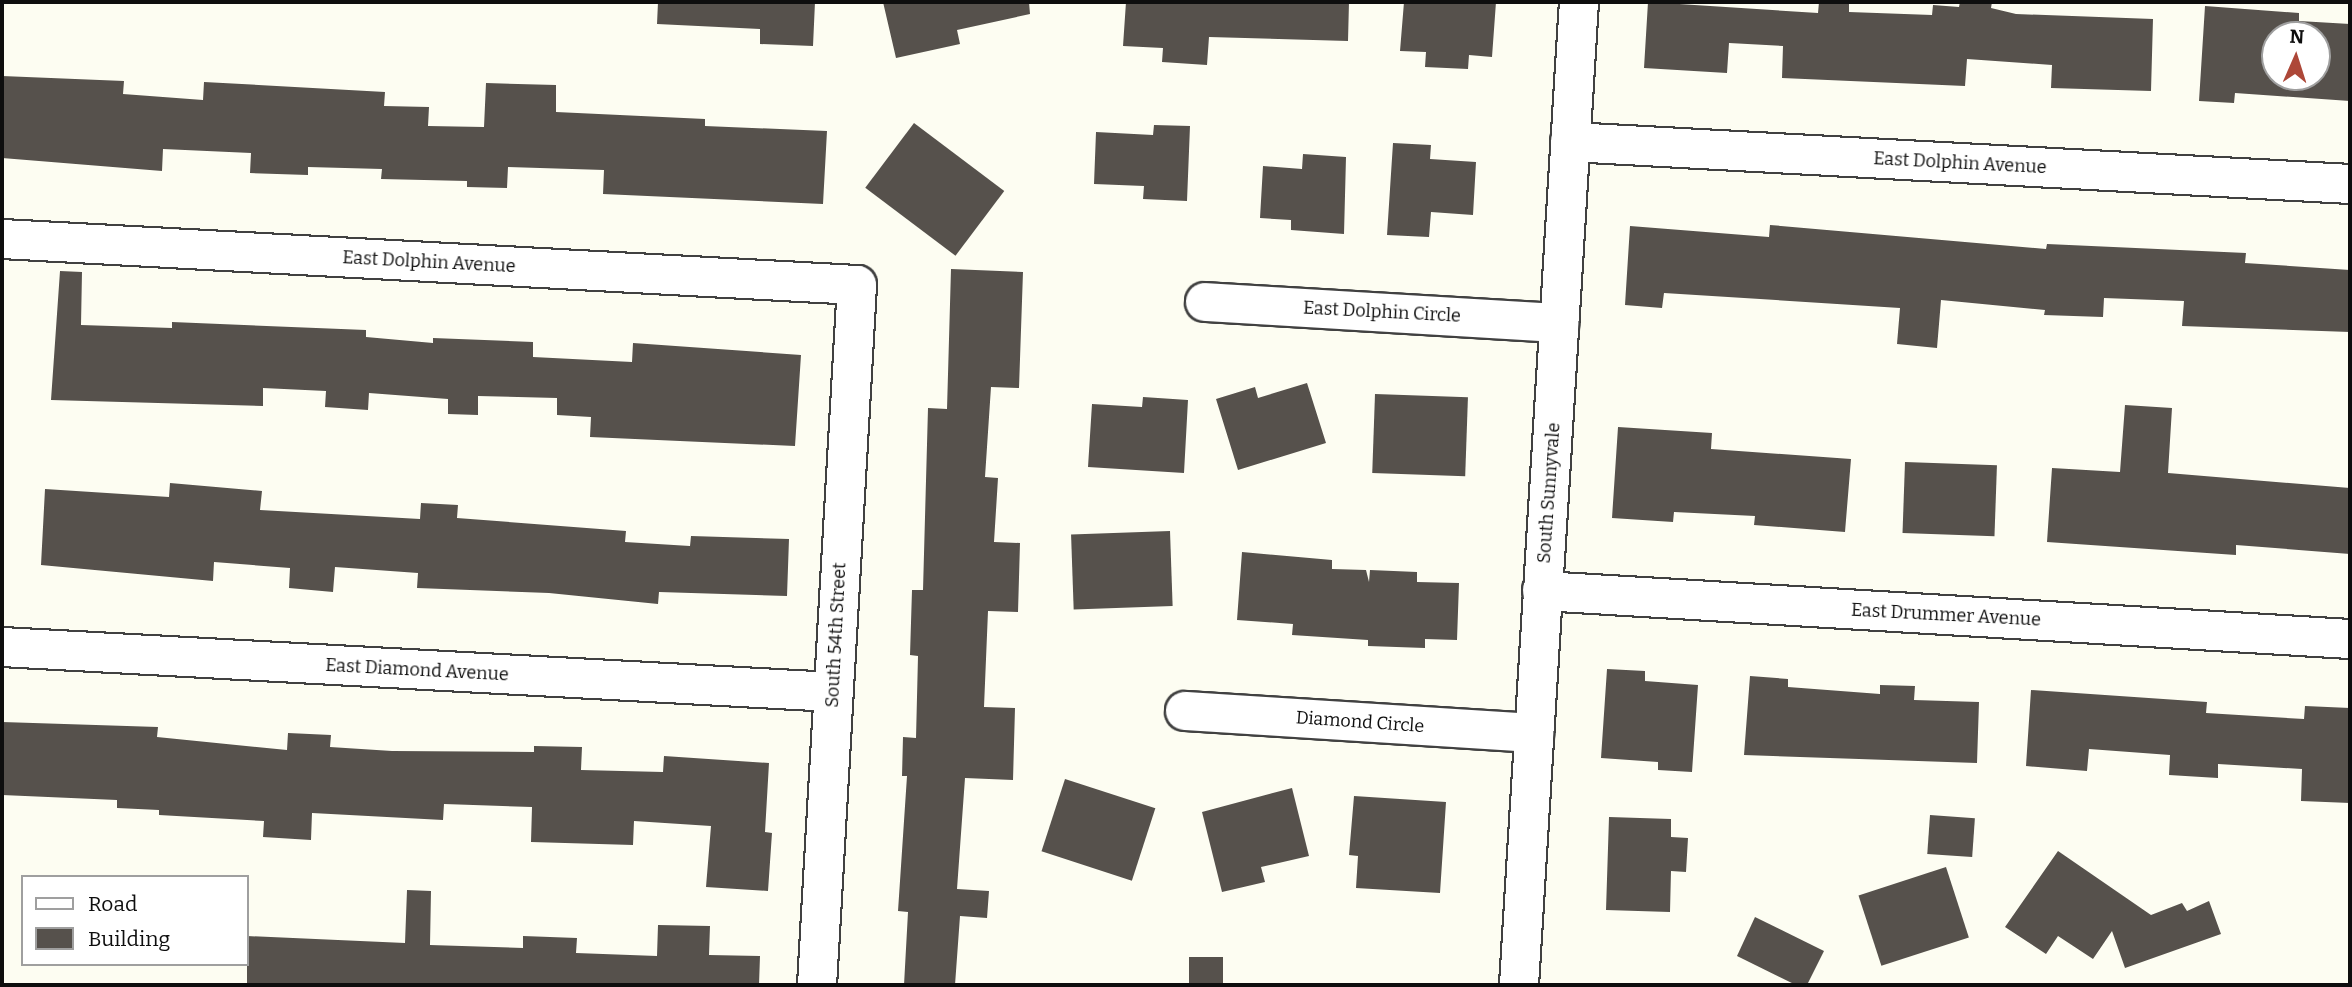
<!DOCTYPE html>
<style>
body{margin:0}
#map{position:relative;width:2352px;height:987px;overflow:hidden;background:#fdfdf2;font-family:Bitter,serif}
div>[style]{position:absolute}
.building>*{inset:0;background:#56514c;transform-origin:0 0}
.roads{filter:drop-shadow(2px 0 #414141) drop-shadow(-2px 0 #414141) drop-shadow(0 2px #414141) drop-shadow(0 -2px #414141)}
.minor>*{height:38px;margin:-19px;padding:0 19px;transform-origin:19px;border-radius:19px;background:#fff}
span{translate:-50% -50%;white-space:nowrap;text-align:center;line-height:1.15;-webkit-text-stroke:7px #fff;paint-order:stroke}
.street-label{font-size:18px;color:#0e0e0e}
.frame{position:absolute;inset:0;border:4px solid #0e0e0e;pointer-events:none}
.legend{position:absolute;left:21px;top:875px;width:228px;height:91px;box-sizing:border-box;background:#fff;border:2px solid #9f9f9f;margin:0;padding:9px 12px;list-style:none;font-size:21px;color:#0e0e0e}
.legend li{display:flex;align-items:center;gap:14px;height:35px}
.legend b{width:35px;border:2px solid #9f9f9f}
.north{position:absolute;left:2261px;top:21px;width:70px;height:70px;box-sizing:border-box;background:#fff;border:2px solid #9f9f9f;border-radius:50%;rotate:3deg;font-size:19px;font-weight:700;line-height:28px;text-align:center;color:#0e0e0e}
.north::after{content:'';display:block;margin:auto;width:24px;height:32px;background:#ad4738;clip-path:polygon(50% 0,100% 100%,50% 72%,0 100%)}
</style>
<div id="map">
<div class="building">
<div style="clip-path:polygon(658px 2px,815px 2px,813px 46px,760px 44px,760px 29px,657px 24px)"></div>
<div style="clip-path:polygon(883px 2px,1029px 2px,1030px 14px,957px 30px,960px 44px,896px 58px)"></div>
<div style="clip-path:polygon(1126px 2px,1349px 2px,1348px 41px,1209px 37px,1207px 65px,1162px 62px,1163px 48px,1123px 46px)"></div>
<div style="clip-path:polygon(1404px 2px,1496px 2px,1492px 57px,1469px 55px,1468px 69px,1425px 67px,1426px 52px,1400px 51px)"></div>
<div style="clip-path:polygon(1648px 2px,1818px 13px,1819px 2px,1849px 2px,1849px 12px,1932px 15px,1933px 5px,1959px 7px,1960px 2px,1992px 2px,1991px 8px,2016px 14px,2153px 19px,2151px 91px,2051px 88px,2052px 65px,1967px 59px,1965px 86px,1782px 78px,1783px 46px,1729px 43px,1727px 73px,1644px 68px)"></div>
<div style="clip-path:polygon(evenodd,2205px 6px,2299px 13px,2299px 21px,2350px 24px,2350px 101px,2235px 93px,2234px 103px,2199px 101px,2205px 6px,2275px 35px,2317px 35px,2317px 77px,2275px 77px,2275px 35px)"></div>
<div style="clip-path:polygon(2px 76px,124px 81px,123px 94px,203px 100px,204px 82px,385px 92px,384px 106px,429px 107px,428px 126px,484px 127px,486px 83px,556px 85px,556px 112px,705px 119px,705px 126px,827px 131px,823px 204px,603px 194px,604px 170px,508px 167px,507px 188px,467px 187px,467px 181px,381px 179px,382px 169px,308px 167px,308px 175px,250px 173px,251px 153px,163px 149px,162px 171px,2px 158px)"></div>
<div style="left:914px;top:123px;width:113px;height:81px;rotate:37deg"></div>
<div style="clip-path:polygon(1154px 125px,1190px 126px,1187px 201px,1143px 199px,1144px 186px,1094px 184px,1096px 132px,1153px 135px)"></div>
<div style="clip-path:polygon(1393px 143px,1431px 145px,1430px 159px,1476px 162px,1473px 215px,1431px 212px,1429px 237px,1387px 235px)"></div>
<div style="clip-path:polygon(1303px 154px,1346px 157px,1344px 234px,1291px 230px,1291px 220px,1260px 218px,1263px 166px,1302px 169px)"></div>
<div style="clip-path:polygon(1770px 225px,2046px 249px,2047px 244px,2246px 253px,2245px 263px,2350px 270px,2350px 332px,2182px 326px,2184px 301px,2104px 298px,2103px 317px,2044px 315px,2045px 310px,1941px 300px,1937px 348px,1897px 344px,1900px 308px,1664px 293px,1662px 308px,1625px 305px,1630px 226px,1769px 237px)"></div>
<div style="clip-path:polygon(951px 269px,1023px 272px,1019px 388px,991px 387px,985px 477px,998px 478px,994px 542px,1020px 543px,1018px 612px,988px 611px,984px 707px,1015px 708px,1013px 780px,965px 778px,957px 889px,989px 891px,987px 918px,960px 916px,955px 985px,904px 985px,908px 912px,898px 911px,907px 776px,902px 776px,903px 737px,916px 738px,918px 656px,910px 655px,912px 590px,923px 590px,928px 408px,947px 409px)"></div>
<div style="clip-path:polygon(60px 271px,82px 272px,81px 325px,172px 328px,172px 322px,366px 330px,366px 337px,433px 343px,433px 338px,533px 342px,533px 357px,632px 362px,633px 343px,801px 355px,795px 446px,590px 437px,591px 417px,557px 415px,557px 398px,478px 396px,478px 415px,448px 414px,448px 399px,369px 393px,368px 410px,325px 407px,326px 391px,263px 388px,263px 406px,51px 400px)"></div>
<div style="clip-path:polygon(1307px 383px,1326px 443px,1238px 470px,1216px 399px,1255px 387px,1258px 398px)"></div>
<div style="left:1375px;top:394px;width:93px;height:79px;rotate:2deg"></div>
<div style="clip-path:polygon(1143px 397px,1188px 400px,1184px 473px,1088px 467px,1092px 404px,1142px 407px)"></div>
<div style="clip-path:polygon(2125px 405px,2172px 408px,2168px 473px,2350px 488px,2350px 554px,2236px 545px,2236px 555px,2047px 542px,2052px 468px,2120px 472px)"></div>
<div style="clip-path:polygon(1618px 427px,1712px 433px,1711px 449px,1851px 459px,1845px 532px,1754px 525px,1755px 516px,1674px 512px,1673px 522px,1612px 518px)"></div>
<div style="left:1905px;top:462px;width:92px;height:71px;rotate:2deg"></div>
<div style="clip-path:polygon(170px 483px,262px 491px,260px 510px,420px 519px,421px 503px,458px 505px,457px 518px,626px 531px,625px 542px,690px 546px,691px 536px,789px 539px,787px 596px,659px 592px,658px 604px,549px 593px,417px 588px,418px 573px,335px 567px,333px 592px,289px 588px,290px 568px,214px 562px,213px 581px,41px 565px,45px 489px,169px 497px)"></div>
<div style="left:1170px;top:531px;width:75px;height:99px;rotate:88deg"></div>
<div style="clip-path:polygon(1242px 552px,1332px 560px,1332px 569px,1366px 570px,1369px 582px,1370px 570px,1417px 572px,1417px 582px,1459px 583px,1457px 640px,1425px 639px,1425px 648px,1368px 646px,1368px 640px,1292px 635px,1293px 624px,1237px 620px)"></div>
<div style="clip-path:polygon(1607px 669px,1645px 671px,1645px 681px,1698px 685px,1692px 772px,1658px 770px,1658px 762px,1601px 758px)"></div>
<div style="clip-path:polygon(1750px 676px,1788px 679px,1788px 687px,1880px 694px,1880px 685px,1915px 686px,1914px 700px,1979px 702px,1977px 763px,1744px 755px)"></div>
<div style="clip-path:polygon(2031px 690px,2207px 702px,2206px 713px,2304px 719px,2305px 706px,2350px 708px,2350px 803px,2301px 801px,2302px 769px,2218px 764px,2218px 778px,2169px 775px,2170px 755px,2089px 749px,2087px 771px,2026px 766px)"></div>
<div style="clip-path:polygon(2px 722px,158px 727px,157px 737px,287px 750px,288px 733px,331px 735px,330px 747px,392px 751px,534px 752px,534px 746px,582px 747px,581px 770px,663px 772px,664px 756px,769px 763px,765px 832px,772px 833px,768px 891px,706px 887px,711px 826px,634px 821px,633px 845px,531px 842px,532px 807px,444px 804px,443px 820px,312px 813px,311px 840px,263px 837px,264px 821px,159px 815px,159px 810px,117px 808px,117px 800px,2px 795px)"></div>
<div style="left:1065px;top:779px;width:95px;height:76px;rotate:18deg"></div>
<div style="clip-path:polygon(1292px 788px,1309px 856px,1261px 867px,1265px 882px,1222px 892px,1202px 812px)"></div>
<div style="clip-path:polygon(1354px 796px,1446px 802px,1440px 893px,1356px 888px,1358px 856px,1349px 855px)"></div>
<div style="left:1930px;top:815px;width:45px;height:39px;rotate:4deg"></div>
<div style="clip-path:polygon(1609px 817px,1671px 819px,1671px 837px,1688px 838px,1686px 872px,1671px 871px,1670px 912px,1606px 910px)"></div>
<div style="clip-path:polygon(2058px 851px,2151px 915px,2182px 903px,2187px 911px,2209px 901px,2221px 934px,2125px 968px,2112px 931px,2093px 959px,2058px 936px,2046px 954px,2005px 927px)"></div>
<div style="left:1946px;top:867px;width:74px;height:92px;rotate:72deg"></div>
<div style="clip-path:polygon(407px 890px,431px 891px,430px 945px,523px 948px,523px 936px,577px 938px,576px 953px,657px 956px,658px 925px,710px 926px,709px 955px,760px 956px,759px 985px,247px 985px,247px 936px,405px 943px)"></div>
<div style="clip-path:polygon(1755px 917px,1824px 951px,1807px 985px,1796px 985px,1737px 956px)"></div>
<div style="left:1189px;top:957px;width:34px;height:28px"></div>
</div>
<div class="roads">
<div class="minor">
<div style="left:1570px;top:142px;width:781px;rotate:3.08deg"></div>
<div style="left:2px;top:239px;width:856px;rotate:3.08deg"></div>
<div style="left:857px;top:285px;width:701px;rotate:93.27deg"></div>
<div style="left:1205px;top:302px;width:355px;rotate:3.4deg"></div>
<div style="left:1542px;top:591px;width:809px;rotate:3.4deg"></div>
<div style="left:2px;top:647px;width:832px;rotate:3.1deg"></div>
<div style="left:1185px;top:711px;width:350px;rotate:3.6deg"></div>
<div style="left:1519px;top:985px;width:985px;rotate:-86.51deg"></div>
</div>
</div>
<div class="street-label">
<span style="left:1960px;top:163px;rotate:3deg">East Dolphin Avenue</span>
<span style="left:429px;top:262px;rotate:3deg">East Dolphin Avenue</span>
<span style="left:1382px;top:312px;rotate:3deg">East Dolphin Circle</span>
<span style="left:1549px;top:493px;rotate:-86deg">South Sunnyvale</span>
<span style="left:1946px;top:615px;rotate:3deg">East Drummer Avenue</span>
<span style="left:836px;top:635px;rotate:-87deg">South 54th Street</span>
<span style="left:417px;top:670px;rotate:3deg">East Diamond Avenue</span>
<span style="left:1360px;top:722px;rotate:4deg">Diamond Circle</span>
</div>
<div class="frame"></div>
<ul class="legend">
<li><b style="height:9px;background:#fff"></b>Road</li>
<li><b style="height:19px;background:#56514c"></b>Building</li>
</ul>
<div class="north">N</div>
</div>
